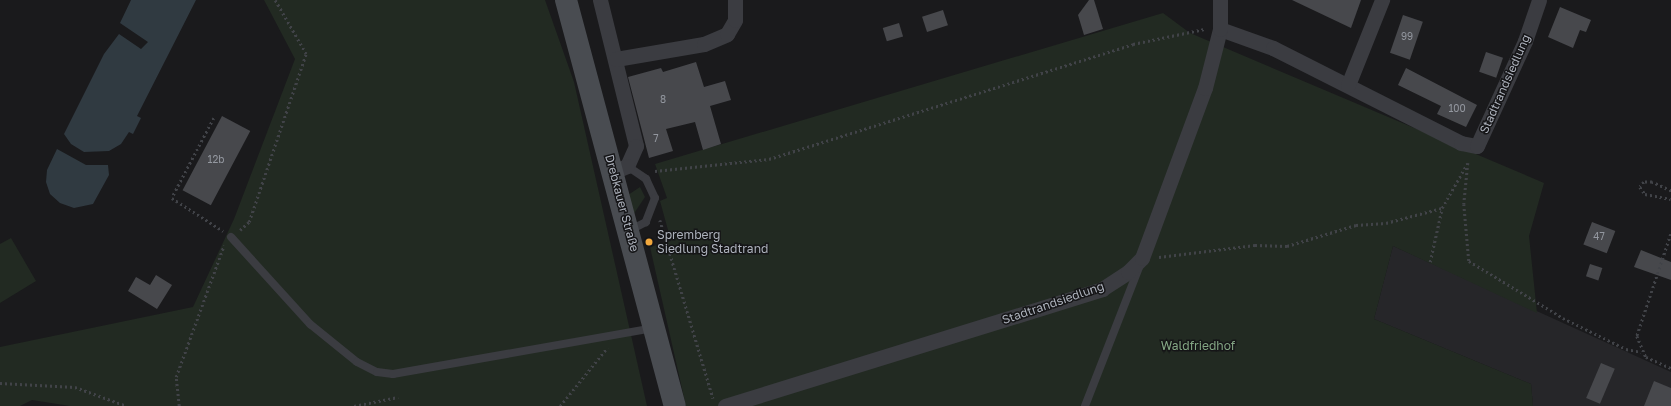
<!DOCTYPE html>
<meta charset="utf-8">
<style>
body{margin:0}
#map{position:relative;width:1671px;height:406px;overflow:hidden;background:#1a1a1c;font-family:"Golos Text",sans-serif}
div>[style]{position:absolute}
.built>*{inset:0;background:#262629}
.green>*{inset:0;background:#222a22}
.water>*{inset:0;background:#303a41}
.building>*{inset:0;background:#47484c;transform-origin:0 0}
.path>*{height:2.5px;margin-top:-1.25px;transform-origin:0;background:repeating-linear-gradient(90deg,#414348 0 2px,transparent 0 5px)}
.lane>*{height:8px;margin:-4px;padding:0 4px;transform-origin:4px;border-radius:4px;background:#3b3c41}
.street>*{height:15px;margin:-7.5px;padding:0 7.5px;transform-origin:7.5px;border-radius:7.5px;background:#3b3c41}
.secondary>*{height:22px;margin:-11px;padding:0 11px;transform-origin:11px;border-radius:11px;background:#494c51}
.dots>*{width:11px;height:11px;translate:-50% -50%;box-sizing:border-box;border:2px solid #151517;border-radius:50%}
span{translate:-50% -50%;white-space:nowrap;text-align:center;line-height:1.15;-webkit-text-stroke:3px #151517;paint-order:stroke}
.number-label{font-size:10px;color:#9498a0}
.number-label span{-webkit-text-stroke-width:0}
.street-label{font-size:12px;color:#adb2bc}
.poi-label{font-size:12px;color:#adb2bc}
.left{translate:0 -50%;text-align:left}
.park-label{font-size:12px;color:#84a684}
</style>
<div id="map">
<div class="built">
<div style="clip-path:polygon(1393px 246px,1671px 372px,1671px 406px,1533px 406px,1531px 384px,1374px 319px)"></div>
</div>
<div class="green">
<div style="clip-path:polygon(264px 0,545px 0,574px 82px,647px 406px,70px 406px,32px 400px,20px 406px,0 406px,0 347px,193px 307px,234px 219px,295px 59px)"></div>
<div style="clip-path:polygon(1163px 13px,1190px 33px,1544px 183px,1529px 236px,1537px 313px,1393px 246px,1374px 319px,1531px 384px,1533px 406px,686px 406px,650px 247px,671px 241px,660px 201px,667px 198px,655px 164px)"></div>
<div style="clip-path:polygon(640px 187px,645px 197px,633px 215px,628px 195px)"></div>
<div style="clip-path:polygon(11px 238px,36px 281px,0 303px,0 244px)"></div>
</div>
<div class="water">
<div style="clip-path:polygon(131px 0,196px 0,137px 116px,141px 118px,133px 134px,129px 132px,121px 144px,109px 151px,84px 152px,71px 144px,64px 134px,104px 54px,119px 34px,141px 49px,148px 42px,120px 23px)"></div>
<div style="clip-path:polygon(57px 149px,86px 165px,108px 165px,109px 175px,93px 204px,74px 208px,60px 203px,50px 194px,46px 182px,47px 170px)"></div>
</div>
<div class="building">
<div style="clip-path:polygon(1089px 0,1094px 0,1103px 29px,1084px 35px,1078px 15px)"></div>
<div style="clip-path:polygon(1292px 0,1361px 0,1351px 28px)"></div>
<div style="clip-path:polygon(1560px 7px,1591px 20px,1586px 32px,1580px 30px,1573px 48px,1548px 37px)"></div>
<div style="left:943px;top:10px;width:16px;height:22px;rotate:72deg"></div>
<div style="left:1403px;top:15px;width:21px;height:40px;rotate:19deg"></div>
<div style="left:899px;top:23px;width:14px;height:17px;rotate:73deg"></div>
<div style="left:1486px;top:52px;width:18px;height:21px;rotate:19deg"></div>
<div style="clip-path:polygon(696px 62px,704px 87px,725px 81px,731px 100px,710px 106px,721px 144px,703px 150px,695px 122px,666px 129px,673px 151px,649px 158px,628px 77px,661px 68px,663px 72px)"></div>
<div style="clip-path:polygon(1406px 68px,1477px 105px,1466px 127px,1437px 114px,1441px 106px,1398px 85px)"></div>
<div style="left:222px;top:116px;width:32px;height:84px;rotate:28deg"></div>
<div style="left:1592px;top:222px;width:25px;height:24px;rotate:21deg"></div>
<div style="clip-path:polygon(1641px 250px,1671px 262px,1671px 280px,1634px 267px)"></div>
<div style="left:1590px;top:264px;width:13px;height:13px;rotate:18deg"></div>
<div style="clip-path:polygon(156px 275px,172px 285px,157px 309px,128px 291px,136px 277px,150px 285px)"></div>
<div style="left:1601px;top:363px;width:15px;height:38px;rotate:23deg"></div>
<div style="clip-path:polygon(1654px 381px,1671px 388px,1671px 406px,1644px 406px)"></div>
</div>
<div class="path">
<div style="left:214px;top:118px;width:90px;rotate:117.7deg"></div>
<div style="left:172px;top:198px;width:61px;rotate:32.9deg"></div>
<div style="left:1468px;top:163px;width:41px;rotate:95.6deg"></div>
<div style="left:1464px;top:204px;width:57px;rotate:85deg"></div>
<div style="left:1469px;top:261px;width:110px;rotate:31.2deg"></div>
<div style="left:1563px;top:318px;width:70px;rotate:26.2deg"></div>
<div style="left:1626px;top:349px;width:15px;rotate:11deg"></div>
<div style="left:655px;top:171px;width:115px;rotate:-6deg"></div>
<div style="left:769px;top:159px;width:382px;rotate:-17.5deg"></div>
<div style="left:1133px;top:44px;width:73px;rotate:-11.9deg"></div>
<div style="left:1671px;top:191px;width:21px;rotate:-155deg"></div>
<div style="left:1652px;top:182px;width:8px;rotate:180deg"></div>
<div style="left:1644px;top:182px;width:6px;rotate:129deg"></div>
<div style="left:1640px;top:187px;width:9px;rotate:54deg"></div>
<div style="left:1645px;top:194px;width:26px;rotate:11deg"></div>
<div style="left:660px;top:220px;width:186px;rotate:73.4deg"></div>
<div style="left:240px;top:230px;width:12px;rotate:-42deg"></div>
<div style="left:249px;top:222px;width:177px;rotate:-71.3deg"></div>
<div style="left:306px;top:54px;width:62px;rotate:-119.9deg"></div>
<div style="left:1671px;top:234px;width:108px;rotate:108.4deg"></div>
<div style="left:1637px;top:336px;width:23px;rotate:67deg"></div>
<div style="left:1646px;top:357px;width:27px;rotate:24deg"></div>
<div style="left:1159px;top:257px;width:97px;rotate:-7.1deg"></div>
<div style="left:1255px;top:245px;width:32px;rotate:2deg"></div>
<div style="left:1287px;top:246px;width:72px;rotate:-16.9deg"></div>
<div style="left:1356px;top:225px;width:30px;rotate:-4deg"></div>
<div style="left:1386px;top:223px;width:58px;rotate:-15deg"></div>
<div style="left:1430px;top:262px;width:55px;rotate:-77.5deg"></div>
<div style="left:1442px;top:208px;width:51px;rotate:-60.4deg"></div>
<div style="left:0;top:383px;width:75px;rotate:3.1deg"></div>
<div style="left:75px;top:387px;width:55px;rotate:20.1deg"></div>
<div style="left:179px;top:406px;width:29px;rotate:-96deg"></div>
<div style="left:176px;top:377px;width:140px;rotate:-70deg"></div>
<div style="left:354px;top:406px;width:45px;rotate:-11.6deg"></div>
<div style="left:560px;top:406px;width:75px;rotate:-51deg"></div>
</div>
<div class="lane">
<div style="left:627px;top:166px;width:23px;rotate:34deg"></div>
<div style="left:646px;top:179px;width:21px;rotate:65deg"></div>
<div style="left:655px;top:198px;width:26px;rotate:111deg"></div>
<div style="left:646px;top:222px;width:18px;rotate:153deg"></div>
<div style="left:231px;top:237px;width:118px;rotate:47.8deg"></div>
<div style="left:310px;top:324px;width:60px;rotate:39deg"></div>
<div style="left:357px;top:362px;width:22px;rotate:27deg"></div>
<div style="left:377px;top:372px;width:16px;rotate:7deg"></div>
<div style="left:393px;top:374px;width:264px;rotate:-10deg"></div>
<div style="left:1085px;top:406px;width:151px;rotate:-68.7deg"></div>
</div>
<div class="street">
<div style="left:600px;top:0;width:150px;rotate:76.1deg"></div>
<div style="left:636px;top:146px;width:22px;rotate:114deg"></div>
<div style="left:627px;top:166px;width:15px;rotate:157deg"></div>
<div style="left:1220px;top:29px;width:56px;rotate:19.7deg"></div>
<div style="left:1273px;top:48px;width:211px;rotate:26.8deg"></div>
<div style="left:1461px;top:143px;width:16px;rotate:11deg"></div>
<div style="left:1477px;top:146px;width:115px;rotate:-65.4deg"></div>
<div style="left:1525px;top:41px;width:43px;rotate:-71.1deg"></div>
<div style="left:616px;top:59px;width:89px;rotate:-9.7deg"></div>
<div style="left:704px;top:44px;width:25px;rotate:-23deg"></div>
<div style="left:727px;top:34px;width:16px;rotate:-60deg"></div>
<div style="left:735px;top:20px;width:20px;rotate:-90deg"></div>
<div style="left:1348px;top:85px;width:92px;rotate:-68.2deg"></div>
<div style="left:725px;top:406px;width:395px;rotate:-17.2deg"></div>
<div style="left:1102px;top:289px;width:31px;rotate:-33deg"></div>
<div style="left:1128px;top:272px;width:20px;rotate:-45deg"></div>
<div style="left:1142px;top:258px;width:181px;rotate:-69.7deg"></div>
<div style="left:1205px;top:88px;width:61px;rotate:-75.7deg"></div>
<div style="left:1220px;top:29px;width:29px;rotate:-90deg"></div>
</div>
<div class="secondary">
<div style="left:566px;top:0;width:420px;rotate:75deg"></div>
</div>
<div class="dots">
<div style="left:649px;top:242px;background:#f2a83d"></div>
</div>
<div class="number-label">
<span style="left:1407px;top:37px">99</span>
<span style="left:663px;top:100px">8</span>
<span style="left:1457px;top:109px">100</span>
<span style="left:656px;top:139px">7</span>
<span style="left:216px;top:160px">12b</span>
<span style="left:1599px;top:237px">47</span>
</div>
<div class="street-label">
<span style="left:1505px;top:84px;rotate:-66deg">Stadtrandsiedlung</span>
<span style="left:622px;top:203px;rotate:75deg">Drebkauer Straße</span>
<span style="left:1053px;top:303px;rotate:-19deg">Stadtrandsiedlung</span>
</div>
<div class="poi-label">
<span class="left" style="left:657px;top:242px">Spremberg<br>Siedlung Stadtrand</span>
</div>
<div class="park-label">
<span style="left:1198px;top:346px">Waldfriedhof</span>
</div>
</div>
